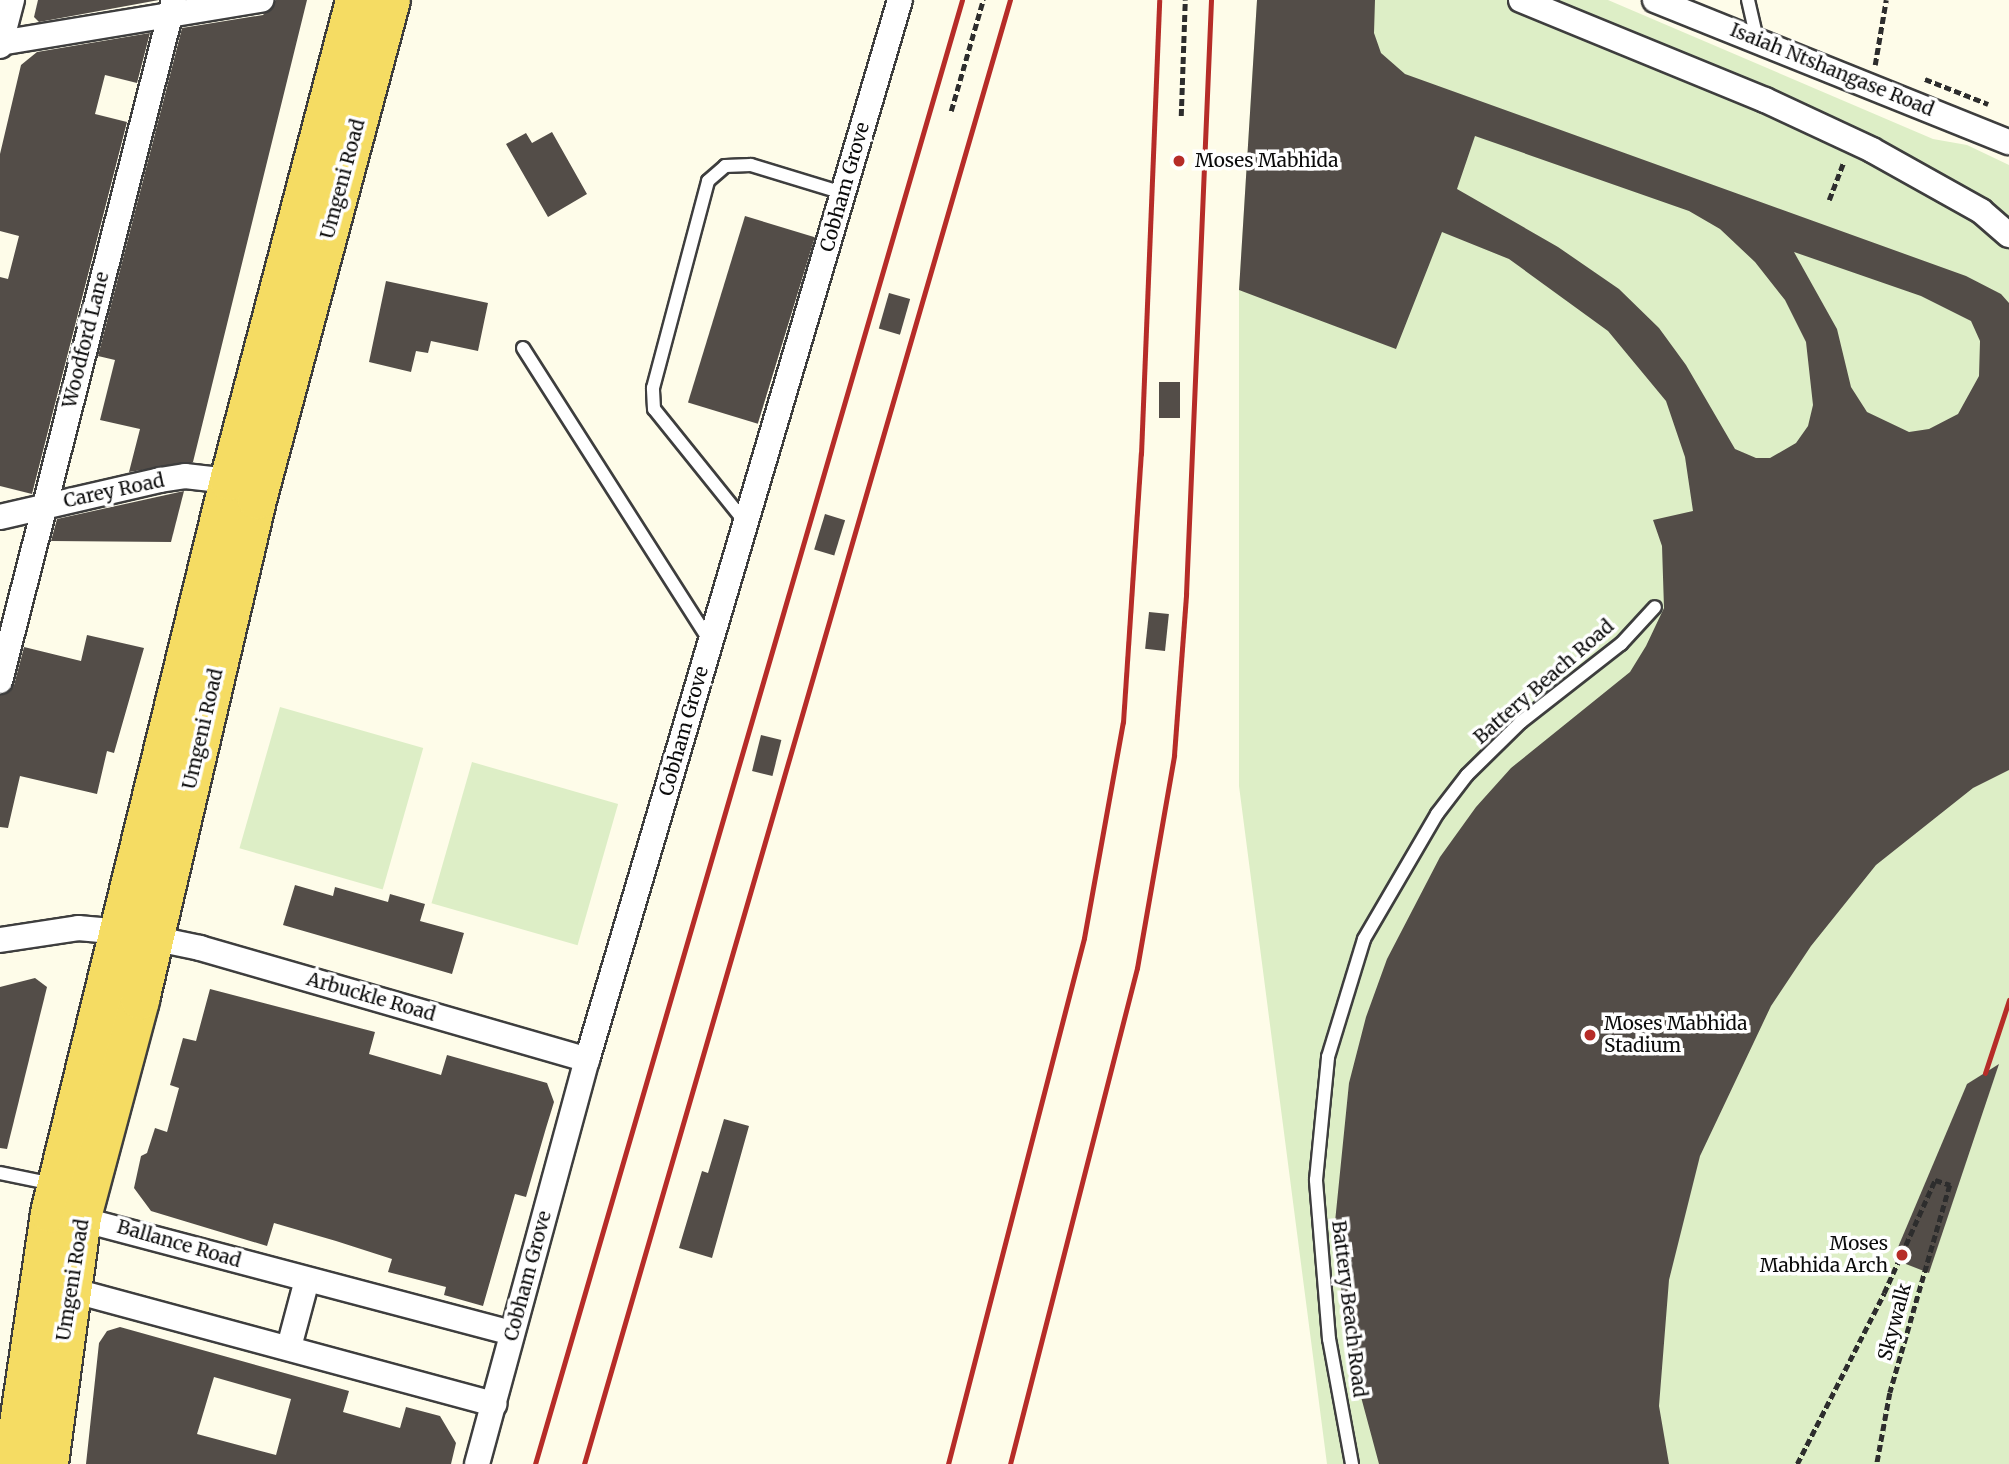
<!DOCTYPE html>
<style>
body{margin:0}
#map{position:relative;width:2009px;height:1464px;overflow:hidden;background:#fefce9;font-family:Merriweather,serif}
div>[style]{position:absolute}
.pitch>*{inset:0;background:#ddeec6;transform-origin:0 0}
.building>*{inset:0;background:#534d48;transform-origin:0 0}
.path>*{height:4.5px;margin-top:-2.25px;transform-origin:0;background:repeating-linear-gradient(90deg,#2d2d2d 0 7px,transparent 0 10.5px)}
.roads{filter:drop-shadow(2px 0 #3e3e3e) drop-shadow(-2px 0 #3e3e3e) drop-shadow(0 2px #3e3e3e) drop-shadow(0 -2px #3e3e3e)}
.lane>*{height:12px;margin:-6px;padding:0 6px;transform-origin:6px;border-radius:6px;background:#fff}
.street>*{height:24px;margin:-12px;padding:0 12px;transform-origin:12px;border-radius:12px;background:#fff}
.primary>*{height:38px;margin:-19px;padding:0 19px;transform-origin:19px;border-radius:19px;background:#f5dc63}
.rail>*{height:5px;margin:-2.5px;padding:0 2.5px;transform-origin:2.5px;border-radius:2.5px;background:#b62c28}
.dots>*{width:19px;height:19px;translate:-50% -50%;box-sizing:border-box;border:4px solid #fff;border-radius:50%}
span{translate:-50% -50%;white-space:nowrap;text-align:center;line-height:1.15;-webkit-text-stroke:7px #fff;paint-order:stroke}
.street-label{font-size:19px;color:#0b0b0b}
.poi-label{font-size:19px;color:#0b0b0b}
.left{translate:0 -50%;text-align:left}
.right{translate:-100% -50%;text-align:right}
</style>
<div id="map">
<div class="pitch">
<div style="clip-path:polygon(1257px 0,1608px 0,1933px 139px,1967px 145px,2009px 165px,2009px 1464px,1327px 1464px,1239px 786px,1239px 290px)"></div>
<div style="left:280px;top:707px;width:149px;height:147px;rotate:16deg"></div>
<div style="left:472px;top:762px;width:152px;height:147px;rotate:16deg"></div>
</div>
<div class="building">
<div style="clip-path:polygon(38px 0,159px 0,39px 22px,34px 17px)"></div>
<div style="clip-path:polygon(276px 0,307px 0,193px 462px,129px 472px,140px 429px,100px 420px,115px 360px,98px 356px,182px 28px,263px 15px)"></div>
<div style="clip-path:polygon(evenodd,1257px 0,1375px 0,1374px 33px,1381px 53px,1405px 74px,1966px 276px,2001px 294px,2009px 303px,2009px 770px,1973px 788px,1876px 865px,1811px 946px,1771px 1006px,1700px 1156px,1669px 1280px,1659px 1406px,1669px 1464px,1379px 1464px,1346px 1341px,1335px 1222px,1349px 1083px,1366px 1017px,1387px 959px,1440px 857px,1476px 807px,1511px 768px,1630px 672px,1646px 646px,1664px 608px,1662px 546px,1653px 520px,1693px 511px,1685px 457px,1666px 401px,1608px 331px,1509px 259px,1442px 232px,1396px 349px,1239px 290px,1257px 0,1475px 136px,1689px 211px,1720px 229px,1755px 262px,1785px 300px,1806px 342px,1813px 405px,1808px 426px,1796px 443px,1770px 458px,1756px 458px,1735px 449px,1686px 365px,1659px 328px,1619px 289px,1558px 247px,1457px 189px,1475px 136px,1257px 0,1794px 252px,1921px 296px,1971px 321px,1980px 341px,1979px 376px,1958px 414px,1929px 429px,1909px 432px,1867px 412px,1851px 387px,1837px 329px,1794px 252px)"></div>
<div style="clip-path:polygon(150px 33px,137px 83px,105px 75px,95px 114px,127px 122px,32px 494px,0 486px,0 277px,8px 279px,19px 236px,0 231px,0 154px,21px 65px,37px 52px)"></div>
<div style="clip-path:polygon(552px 132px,587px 194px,548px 217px,506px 144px,526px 133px,532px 143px)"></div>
<div style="left:745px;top:216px;width:73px;height:195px;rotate:17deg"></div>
<div style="clip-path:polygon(386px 281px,488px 303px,478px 351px,431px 341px,428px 353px,416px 351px,411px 372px,369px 362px)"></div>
<div style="left:889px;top:293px;width:22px;height:37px;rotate:16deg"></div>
<div style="left:1159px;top:382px;width:21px;height:36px"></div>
<div style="clip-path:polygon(184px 491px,171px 542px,51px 541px,57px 519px)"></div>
<div style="left:825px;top:514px;width:21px;height:37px;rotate:17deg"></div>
<div style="left:1149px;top:612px;width:20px;height:37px;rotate:6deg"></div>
<div style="clip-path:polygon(87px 635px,144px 648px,114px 753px,107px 751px,97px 794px,20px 776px,8px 828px,0 827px,0 695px,14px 685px,24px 647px,81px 661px)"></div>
<div style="left:761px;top:735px;width:21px;height:37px;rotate:14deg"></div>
<div style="clip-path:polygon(295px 885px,333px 896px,335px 887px,388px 902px,390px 894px,425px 904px,420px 921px,464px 933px,452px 974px,283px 925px)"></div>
<div style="clip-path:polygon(35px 978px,47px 987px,7px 1149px,0 1148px,0 987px)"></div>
<div style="clip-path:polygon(210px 989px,375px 1032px,369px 1054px,441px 1075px,447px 1055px,547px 1083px,554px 1102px,546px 1128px,526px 1197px,515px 1194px,483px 1306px,444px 1295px,446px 1287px,388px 1272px,392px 1259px,336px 1241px,274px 1223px,267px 1246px,151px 1211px,134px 1188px,141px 1156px,147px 1153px,155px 1128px,167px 1132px,179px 1088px,170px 1085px,183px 1038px,196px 1041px)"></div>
<div style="clip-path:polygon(1999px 1064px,1929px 1273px,1893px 1259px,1967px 1084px)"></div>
<div style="clip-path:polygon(724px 1119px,749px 1126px,712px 1258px,679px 1248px,702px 1171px,708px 1173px)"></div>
<div style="clip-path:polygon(evenodd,120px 1327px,349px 1391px,343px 1412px,400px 1428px,406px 1407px,440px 1416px,456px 1443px,451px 1464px,86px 1464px,99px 1343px,107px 1331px,120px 1327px,214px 1377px,291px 1399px,276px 1455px,197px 1434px,214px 1377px)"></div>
</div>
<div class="path">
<div style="left:1875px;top:65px;width:66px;rotate:-80.4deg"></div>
<div style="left:1925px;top:79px;width:68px;rotate:21.6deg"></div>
<div style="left:951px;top:111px;width:116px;rotate:-73.9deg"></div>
<div style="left:1181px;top:116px;width:116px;rotate:-88deg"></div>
<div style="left:1829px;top:200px;width:40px;rotate:-69deg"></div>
<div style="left:1797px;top:1464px;width:192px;rotate:-63deg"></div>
<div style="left:1884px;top:1293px;width:124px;rotate:-65.7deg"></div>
<div style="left:1935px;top:1180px;width:16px;rotate:18deg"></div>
<div style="left:1950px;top:1185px;width:216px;rotate:106.1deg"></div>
<div style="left:1890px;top:1393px;width:72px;rotate:100.4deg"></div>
</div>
<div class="roads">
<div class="lane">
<div style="left:1748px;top:0;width:40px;rotate:77deg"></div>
<div style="left:523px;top:348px;width:346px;rotate:57.5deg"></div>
<div style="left:745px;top:522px;width:145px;rotate:-128.8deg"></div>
<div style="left:654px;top:409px;width:21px;rotate:-93deg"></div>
<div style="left:653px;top:388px;width:214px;rotate:-75.1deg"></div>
<div style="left:708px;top:181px;width:23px;rotate:-41deg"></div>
<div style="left:725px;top:166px;width:26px;rotate:-2deg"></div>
<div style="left:751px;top:165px;width:96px;rotate:16.9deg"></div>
<div style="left:0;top:1173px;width:54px;rotate:11.7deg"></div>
<div style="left:1352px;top:1464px;width:127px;rotate:-100.4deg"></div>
<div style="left:1329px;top:1339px;width:160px;rotate:-94.7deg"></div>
<div style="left:1316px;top:1180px;width:124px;rotate:-84.4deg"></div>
<div style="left:1328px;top:1057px;width:123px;rotate:-73deg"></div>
<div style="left:1364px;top:939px;width:145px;rotate:-59.7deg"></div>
<div style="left:1437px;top:814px;width:49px;rotate:-52.4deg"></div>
<div style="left:1467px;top:775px;width:76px;rotate:-44.5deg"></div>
<div style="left:1521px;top:722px;width:127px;rotate:-38deg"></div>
<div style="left:1621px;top:644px;width:50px;rotate:-47.4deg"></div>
</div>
<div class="street">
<div style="left:1521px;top:0;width:264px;rotate:22.3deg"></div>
<div style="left:1765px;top:100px;width:118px;rotate:25deg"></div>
<div style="left:1872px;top:150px;width:125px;rotate:29.2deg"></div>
<div style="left:1981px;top:211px;width:37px;rotate:41deg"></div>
<div style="left:1655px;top:0;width:381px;rotate:21.9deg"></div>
<div style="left:0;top:43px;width:265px;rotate:-9.4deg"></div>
<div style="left:0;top:46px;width:48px;rotate:-75.4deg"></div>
<div style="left:0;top:517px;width:164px;rotate:-13deg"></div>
<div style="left:160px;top:480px;width:25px;rotate:-9deg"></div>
<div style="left:185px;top:476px;width:44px;rotate:6.5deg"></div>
<div style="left:0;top:681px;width:703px;rotate:-75.67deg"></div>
<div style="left:0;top:940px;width:79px;rotate:-8.7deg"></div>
<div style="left:78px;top:928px;width:45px;rotate:5.1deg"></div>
<div style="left:123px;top:932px;width:79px;rotate:11.7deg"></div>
<div style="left:200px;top:948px;width:403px;rotate:16.1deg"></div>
<div style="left:69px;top:1216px;width:457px;rotate:14.8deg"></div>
<div style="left:60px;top:1287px;width:450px;rotate:15.1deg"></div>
<div style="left:289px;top:1347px;width:69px;rotate:-75deg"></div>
<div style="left:477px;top:1464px;width:419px;rotate:-74.8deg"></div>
<div style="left:587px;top:1060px;width:1105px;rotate:-73.55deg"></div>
</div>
<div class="primary">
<div style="left:13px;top:1464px;width:254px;rotate:-81.6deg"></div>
<div style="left:50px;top:1213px;width:754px;rotate:-76.26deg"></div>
<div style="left:229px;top:481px;width:497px;rotate:-75.3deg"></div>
<div style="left:49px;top:1464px;width:249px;rotate:-82.4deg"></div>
<div style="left:82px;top:1217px;width:225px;rotate:-75deg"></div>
<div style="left:140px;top:1000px;width:514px;rotate:-76.83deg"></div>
<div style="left:257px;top:500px;width:518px;rotate:-75deg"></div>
</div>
</div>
<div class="rail">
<div style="left:1985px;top:1073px;width:77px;rotate:-71.8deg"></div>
<div style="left:535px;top:1464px;width:1525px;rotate:-73.74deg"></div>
<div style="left:584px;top:1464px;width:1525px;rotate:-73.78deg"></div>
<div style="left:948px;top:1464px;width:543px;rotate:-75.5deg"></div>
<div style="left:1084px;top:938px;width:219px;rotate:-79.8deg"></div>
<div style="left:1123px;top:722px;width:269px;rotate:-86.2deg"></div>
<div style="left:1141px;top:454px;width:454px;rotate:-87.7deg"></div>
<div style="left:1010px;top:1464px;width:512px;rotate:-75.64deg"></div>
<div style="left:1137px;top:968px;width:216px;rotate:-80.1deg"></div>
<div style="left:1174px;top:755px;width:161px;rotate:-85.7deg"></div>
<div style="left:1186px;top:594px;width:595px;rotate:-87.59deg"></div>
</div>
<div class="dots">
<div style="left:1179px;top:161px;background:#b62c28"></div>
<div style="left:1590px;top:1035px;background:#b62c28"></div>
<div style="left:1902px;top:1255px;background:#b62c28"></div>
</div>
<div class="street-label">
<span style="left:1832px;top:70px;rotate:22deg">Isaiah Ntshangase Road</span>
<span style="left:343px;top:179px;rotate:-75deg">Umgeni Road</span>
<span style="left:845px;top:187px;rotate:-74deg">Cobham Grove</span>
<span style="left:86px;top:340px;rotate:-76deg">Woodford Lane</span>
<span style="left:114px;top:491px;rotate:-12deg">Carey Road</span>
<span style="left:1544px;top:682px;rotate:-41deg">Battery Beach Road</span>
<span style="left:203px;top:729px;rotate:-77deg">Umgeni Road</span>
<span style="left:684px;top:731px;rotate:-74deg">Cobham Grove</span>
<span style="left:371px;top:997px;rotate:16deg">Arbuckle Road</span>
<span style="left:179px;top:1244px;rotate:16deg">Ballance Road</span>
<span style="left:528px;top:1276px;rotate:-75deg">Cobham Grove</span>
<span style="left:73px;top:1280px;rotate:-81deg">Umgeni Road</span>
<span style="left:1349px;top:1309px;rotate:83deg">Battery Beach Road</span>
<span style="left:1895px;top:1322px;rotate:-75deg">Skywalk</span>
</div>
<div class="poi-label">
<span class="left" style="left:1195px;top:161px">Moses Mabhida</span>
<span class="left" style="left:1604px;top:1035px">Moses Mabhida<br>Stadium</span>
<span class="right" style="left:1888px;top:1255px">Moses<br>Mabhida Arch</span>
</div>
</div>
